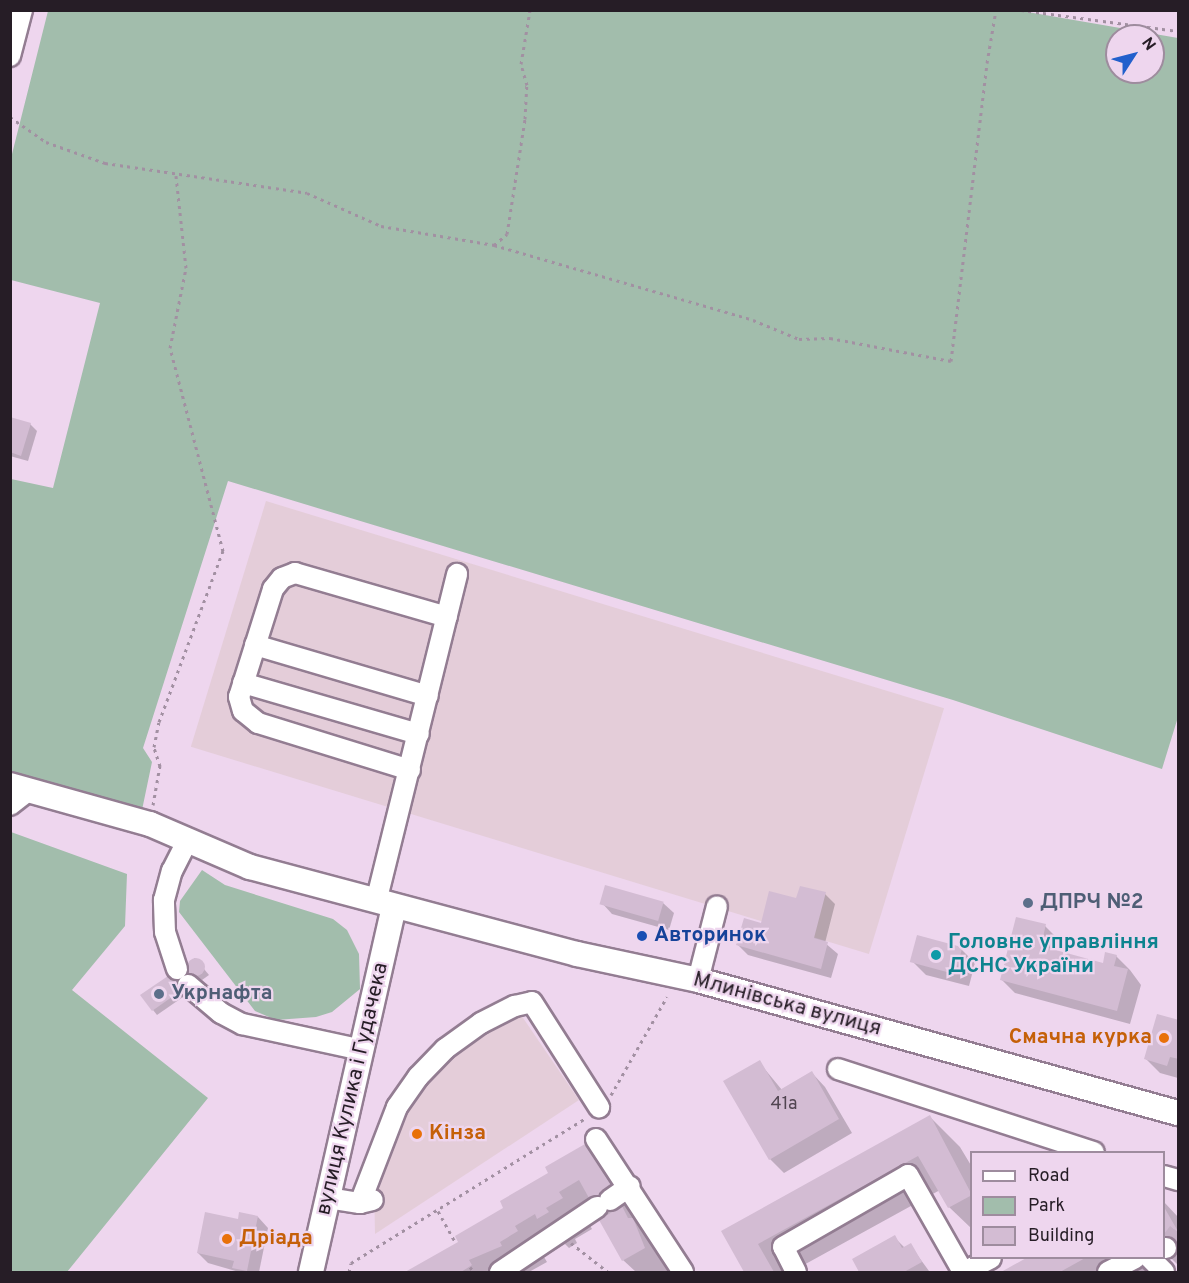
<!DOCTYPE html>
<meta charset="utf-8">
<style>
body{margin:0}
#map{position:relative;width:1189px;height:1283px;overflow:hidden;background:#eed6ee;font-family:Overpass,sans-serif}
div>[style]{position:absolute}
.commercial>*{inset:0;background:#e4cdd9;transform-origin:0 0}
.green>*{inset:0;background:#a2bdac}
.shadow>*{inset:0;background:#0003}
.building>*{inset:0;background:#d3bcd3;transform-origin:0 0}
.round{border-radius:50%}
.minor-tunnel>*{height:20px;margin-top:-10px;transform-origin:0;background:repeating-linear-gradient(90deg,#c6b1c6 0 20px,transparent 0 30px)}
.path>*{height:3px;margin-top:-1.5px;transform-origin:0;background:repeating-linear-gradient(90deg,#a290a2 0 3px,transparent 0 7.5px)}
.roads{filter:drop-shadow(2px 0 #937d92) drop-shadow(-2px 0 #937d92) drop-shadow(0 2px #937d92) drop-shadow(0 -2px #937d92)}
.minor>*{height:20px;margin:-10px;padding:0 10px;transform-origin:10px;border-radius:10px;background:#fff}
.major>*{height:24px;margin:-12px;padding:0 12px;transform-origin:12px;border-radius:12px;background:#fff}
.dots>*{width:16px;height:16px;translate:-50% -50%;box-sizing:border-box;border:3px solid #eed6ee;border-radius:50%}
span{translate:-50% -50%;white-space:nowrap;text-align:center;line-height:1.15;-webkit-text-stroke:4.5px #eed6ee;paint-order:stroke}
.number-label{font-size:18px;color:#514551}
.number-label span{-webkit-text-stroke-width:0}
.service-label{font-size:21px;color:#4e5e75;font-weight:700}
.left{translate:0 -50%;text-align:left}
.transit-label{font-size:21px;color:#164399;font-weight:700}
.culture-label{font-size:21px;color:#0d838f;font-weight:700}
.street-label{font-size:21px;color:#261d26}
.food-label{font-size:21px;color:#c56008;font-weight:700}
.right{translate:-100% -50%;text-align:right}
.frame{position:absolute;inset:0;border:12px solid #261d26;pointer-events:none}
.legend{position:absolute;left:970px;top:1151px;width:195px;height:108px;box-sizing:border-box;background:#eed6ee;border:2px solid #9e8c9e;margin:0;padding:8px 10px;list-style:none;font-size:18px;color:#261d26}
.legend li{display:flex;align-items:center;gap:12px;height:30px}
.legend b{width:30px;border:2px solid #9e8c9e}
.north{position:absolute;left:1105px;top:24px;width:60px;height:60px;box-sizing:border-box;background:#eed6ee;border:2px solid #9e8c9e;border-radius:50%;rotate:54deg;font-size:16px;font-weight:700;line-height:24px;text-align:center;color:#261d26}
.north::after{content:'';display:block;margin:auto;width:21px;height:27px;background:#2260cc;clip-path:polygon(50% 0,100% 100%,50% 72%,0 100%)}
</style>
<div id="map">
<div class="commercial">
<div style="left:266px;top:501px;width:709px;height:257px;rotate:17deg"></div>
<div style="clip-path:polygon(519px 1012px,579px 1100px,375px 1234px,374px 1181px,403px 1109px,447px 1053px)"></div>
</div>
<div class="green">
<div style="clip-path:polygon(evenodd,1016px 10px,1178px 38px,1178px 717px,1162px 769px,953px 700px,228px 481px,143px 748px,152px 762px,142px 810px,30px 790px,11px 805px,11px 479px,53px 488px,100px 303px,11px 280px,11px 158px,48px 11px,1016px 10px,1117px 36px,1153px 36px,1153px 72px,1117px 72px,1117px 36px)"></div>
<div style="clip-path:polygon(11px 832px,127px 874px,125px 926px,72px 990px,208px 1098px,67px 1272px,11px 1272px)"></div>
<div style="clip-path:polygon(202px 870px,225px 885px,333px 919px,347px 930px,359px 954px,360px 989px,332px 1012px,316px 1017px,276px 1020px,255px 1011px,179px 912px,180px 901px)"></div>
</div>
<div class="shadow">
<div style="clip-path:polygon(10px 418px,30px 424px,37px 431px,28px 461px,10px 456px)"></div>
<div style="clip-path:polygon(825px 894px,835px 904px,825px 943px,838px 954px,831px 978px,748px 955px,738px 945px,798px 900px)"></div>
<div style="clip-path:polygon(602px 903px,663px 903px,674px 913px,669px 930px,612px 914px)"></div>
<div style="clip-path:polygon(1045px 926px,1059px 940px,1056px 952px,1104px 964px,1116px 956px,1130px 970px,1141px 985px,1130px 1024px,1015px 993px,1001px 979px)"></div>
<div style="clip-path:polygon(961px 949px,975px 963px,969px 986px,926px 975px,912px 961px)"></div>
<div style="clip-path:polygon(195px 958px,209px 975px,202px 980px,189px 973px,189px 962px)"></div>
<div style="clip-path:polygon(176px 982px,183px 997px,157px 1015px,142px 996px)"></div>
<div style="clip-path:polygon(1178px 1022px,1178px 1078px,1160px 1073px,1146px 1059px)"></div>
<div style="clip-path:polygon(759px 1062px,782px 1090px,812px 1073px,825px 1087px,852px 1133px,784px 1173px,770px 1159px)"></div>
<div style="clip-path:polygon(930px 1117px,960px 1147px,972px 1167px,972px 1229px,949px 1207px,940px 1190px,791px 1272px,745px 1272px,723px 1232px)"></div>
<div style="clip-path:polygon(585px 1146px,615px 1176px,640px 1215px,635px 1220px,652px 1238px,672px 1272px,636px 1272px,623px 1260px,605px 1212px,588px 1222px,592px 1229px,575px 1239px,577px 1243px,569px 1248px,565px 1244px,544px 1257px,547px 1262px,529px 1272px,414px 1272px,460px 1242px)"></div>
<div style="clip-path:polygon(1164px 1202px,1178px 1217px,1178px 1265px,1171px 1258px,1144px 1272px,1004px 1272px,1031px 1258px,1164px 1258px)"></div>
<div style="clip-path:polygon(258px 1217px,268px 1228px,259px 1272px,239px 1272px,208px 1263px,198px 1253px,239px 1220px)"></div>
<div style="clip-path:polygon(894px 1237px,905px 1248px,910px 1245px,929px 1271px,864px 1272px,854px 1260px)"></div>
</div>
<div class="building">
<div style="clip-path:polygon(10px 417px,31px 423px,21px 456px,10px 452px)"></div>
<div style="left:605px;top:885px;width:61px;height:20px;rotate:16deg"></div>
<div style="clip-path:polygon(800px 886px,826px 892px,814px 938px,828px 942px,821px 969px,736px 945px,744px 918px,761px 923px,769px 891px,796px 898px)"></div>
<div style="clip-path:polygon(1016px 917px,1046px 924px,1041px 946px,1103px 963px,1105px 952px,1117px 955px,1114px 966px,1128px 969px,1117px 1011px,1000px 980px)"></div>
<div style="left:917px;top:935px;width:47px;height:28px;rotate:15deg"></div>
<div class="round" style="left:187px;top:958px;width:18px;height:18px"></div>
<div style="clip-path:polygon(168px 976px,177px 981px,179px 992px,152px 1011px,140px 995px)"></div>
<div style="clip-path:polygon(1157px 1014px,1179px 1020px,1179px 1059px,1170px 1057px,1167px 1066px,1144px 1059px)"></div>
<div style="clip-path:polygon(760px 1060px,778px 1091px,812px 1071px,839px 1119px,769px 1160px,723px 1081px)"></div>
<div style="clip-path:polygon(930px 1115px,972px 1195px,948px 1208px,918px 1156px,758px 1244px,774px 1272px,744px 1272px,721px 1231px)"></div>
<div style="clip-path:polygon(585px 1144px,611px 1185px,599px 1195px,589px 1198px,579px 1180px,559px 1192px,563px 1198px,546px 1208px,549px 1212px,537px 1219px,535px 1214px,515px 1226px,518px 1231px,500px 1242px,502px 1246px,469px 1260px,472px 1265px,461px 1272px,405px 1272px,458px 1242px,455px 1236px,503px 1208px,500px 1201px,548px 1173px,545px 1167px)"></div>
<div style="clip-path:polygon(622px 1206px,628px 1218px,633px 1218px,645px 1248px,622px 1261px,599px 1220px)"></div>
<div style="clip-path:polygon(1164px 1207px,1179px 1233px,1179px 1256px,1176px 1242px,1164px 1236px)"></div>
<div style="clip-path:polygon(205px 1212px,238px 1219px,239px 1212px,258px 1216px,247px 1271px,232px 1268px,234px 1261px,197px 1253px)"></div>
<div style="clip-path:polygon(895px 1235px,902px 1248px,911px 1243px,922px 1262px,904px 1272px,859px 1272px,852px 1259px)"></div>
<div style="clip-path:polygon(1028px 1257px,1087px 1257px,1060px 1272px,1001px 1272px)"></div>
</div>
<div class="minor-tunnel">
<div style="left:1166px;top:1248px;width:20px;rotate:-53deg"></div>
</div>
<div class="path">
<div style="left:1021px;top:10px;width:158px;rotate:7.6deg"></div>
<div style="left:10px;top:117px;width:44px;rotate:34.8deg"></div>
<div style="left:46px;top:142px;width:63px;rotate:19.6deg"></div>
<div style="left:105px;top:163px;width:204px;rotate:8.4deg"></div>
<div style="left:307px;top:193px;width:81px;rotate:24deg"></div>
<div style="left:381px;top:226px;width:115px;rotate:9.5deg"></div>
<div style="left:494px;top:245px;width:17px;rotate:-40deg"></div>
<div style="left:507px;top:234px;width:116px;rotate:-81.1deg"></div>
<div style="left:525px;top:119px;width:34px;rotate:-87deg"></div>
<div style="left:527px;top:85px;width:22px;rotate:-106deg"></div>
<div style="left:521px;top:64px;width:55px;rotate:-80.5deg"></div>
<div style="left:494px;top:245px;width:270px;rotate:16.1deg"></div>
<div style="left:753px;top:320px;width:50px;rotate:22.4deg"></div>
<div style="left:799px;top:339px;width:31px;rotate:-2deg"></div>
<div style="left:830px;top:338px;width:123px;rotate:10.8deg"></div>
<div style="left:951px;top:361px;width:300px;rotate:-83.1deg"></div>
<div style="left:987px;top:63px;width:54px;rotate:-80.4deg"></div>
<div style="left:153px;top:805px;width:40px;rotate:-80deg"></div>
<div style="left:160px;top:766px;width:20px;rotate:-108deg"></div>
<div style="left:154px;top:747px;width:25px;rotate:-79deg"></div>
<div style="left:159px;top:722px;width:183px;rotate:-69.5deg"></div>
<div style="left:223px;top:551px;width:210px;rotate:-104.6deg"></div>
<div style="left:170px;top:348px;width:82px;rotate:-78.7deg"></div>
<div style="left:186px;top:268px;width:93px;rotate:-96.2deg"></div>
<div style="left:611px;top:1095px;width:113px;rotate:-60.3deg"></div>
<div style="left:438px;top:1211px;width:37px;rotate:61deg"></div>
<div style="left:571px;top:1243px;width:47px;rotate:38.1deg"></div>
<div style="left:470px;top:1267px;width:6px;rotate:51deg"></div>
<div style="left:349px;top:1272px;width:9px;rotate:-77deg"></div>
<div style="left:351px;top:1263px;width:276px;rotate:-31.7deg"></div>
</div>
<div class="roads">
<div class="minor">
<div style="left:10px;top:56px;width:48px;rotate:-75.4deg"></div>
<div style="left:255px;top:645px;width:180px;rotate:16.4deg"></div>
<div style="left:243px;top:683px;width:183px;rotate:16.2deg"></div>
<div style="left:410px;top:770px;width:159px;rotate:-162.8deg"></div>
<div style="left:258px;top:723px;width:19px;rotate:-141deg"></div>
<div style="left:243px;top:711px;width:15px;rotate:-106deg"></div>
<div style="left:239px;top:697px;width:113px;rotate:-72.5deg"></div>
<div style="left:273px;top:589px;width:14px;rotate:-51deg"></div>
<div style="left:282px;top:578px;width:14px;rotate:-21deg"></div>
<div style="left:295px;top:573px;width:158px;rotate:16.1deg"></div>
<div style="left:10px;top:805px;width:24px;rotate:-38deg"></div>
<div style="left:376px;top:902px;width:338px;rotate:-76.1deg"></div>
<div style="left:177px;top:969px;width:39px;rotate:-108deg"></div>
<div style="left:165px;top:932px;width:32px;rotate:-92deg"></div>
<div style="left:164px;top:900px;width:30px;rotate:-75deg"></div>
<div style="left:172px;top:871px;width:35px;rotate:-63deg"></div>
<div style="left:698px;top:980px;width:76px;rotate:-75.6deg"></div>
<div style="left:188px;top:985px;width:43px;rotate:40.3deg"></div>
<div style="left:221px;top:1013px;width:24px;rotate:28deg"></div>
<div style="left:242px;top:1024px;width:123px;rotate:12.2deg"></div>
<div style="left:838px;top:1069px;width:269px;rotate:18deg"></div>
<div style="left:596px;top:1139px;width:159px;rotate:56.8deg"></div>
<div style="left:1164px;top:1176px;width:15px;rotate:16deg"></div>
<div style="left:328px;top:1198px;width:32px;rotate:9deg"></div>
<div style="left:360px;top:1203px;width:13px;rotate:-13deg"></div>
<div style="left:610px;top:1200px;width:24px;rotate:-35deg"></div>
<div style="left:360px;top:1203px;width:103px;rotate:-68.9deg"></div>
<div style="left:397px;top:1107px;width:37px;rotate:-55deg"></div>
<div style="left:418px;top:1077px;width:39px;rotate:-46deg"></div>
<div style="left:445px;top:1049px;width:44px;rotate:-35.8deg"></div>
<div style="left:481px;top:1023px;width:38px;rotate:-27deg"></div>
<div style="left:515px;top:1006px;width:17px;rotate:-13deg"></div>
<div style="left:532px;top:1002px;width:125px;rotate:57.5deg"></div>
<div style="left:1164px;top:1248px;width:2px"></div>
<div style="left:1150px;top:1258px;width:20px;rotate:45deg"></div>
<div style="left:500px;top:1272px;width:117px;rotate:-33.8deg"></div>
<div style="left:796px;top:1272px;width:28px;rotate:-117deg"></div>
<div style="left:783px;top:1247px;width:144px;rotate:-29.9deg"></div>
<div style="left:908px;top:1175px;width:112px;rotate:60.4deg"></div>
<div style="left:964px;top:1272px;width:30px;rotate:-27deg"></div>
<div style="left:1108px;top:1272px;width:30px;rotate:-27deg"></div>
</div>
<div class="major">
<div style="left:10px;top:785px;width:145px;rotate:15.6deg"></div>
<div style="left:150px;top:824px;width:109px;rotate:23.3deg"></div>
<div style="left:250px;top:867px;width:338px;rotate:14.9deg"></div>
<div style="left:577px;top:954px;width:124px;rotate:12.1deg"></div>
<div style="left:698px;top:980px;width:498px;rotate:15.5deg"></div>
<div style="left:311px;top:1272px;width:375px;rotate:-77.2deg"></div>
</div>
</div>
<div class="dots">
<div style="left:1028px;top:903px;background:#5c6f8a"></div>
<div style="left:642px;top:936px;background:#1a4fb4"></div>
<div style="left:936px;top:955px;background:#0f9aa8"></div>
<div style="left:159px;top:994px;background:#5c6f8a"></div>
<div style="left:1164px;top:1038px;background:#e8710a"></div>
<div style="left:417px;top:1134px;background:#e8710a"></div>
<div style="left:227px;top:1239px;background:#e8710a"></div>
</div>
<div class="number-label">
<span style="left:784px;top:1105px">41а</span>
</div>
<div class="service-label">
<span class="left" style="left:1040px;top:903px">ДПРЧ №2</span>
<span class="left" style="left:171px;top:994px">Укрнафта</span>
</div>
<div class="transit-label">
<span class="left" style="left:654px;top:936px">Авторинок</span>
</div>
<div class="culture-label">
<span class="left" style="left:948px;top:955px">Головне управління<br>ДСНС України</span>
</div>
<div class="street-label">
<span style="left:787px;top:1005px;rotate:15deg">Млинівська вулиця</span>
<span style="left:353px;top:1089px;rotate:-77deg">вулиця Кулика і Гудачека</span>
</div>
<div class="food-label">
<span class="right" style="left:1152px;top:1038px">Смачна курка</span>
<span class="left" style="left:429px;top:1134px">Кінза</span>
<span class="left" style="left:239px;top:1239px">Дріада</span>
</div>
<div class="frame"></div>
<ul class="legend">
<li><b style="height:8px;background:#fff"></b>Road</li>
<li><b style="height:16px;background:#a2bdac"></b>Park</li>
<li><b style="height:16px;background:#d3bcd3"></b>Building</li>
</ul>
<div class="north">N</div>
</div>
